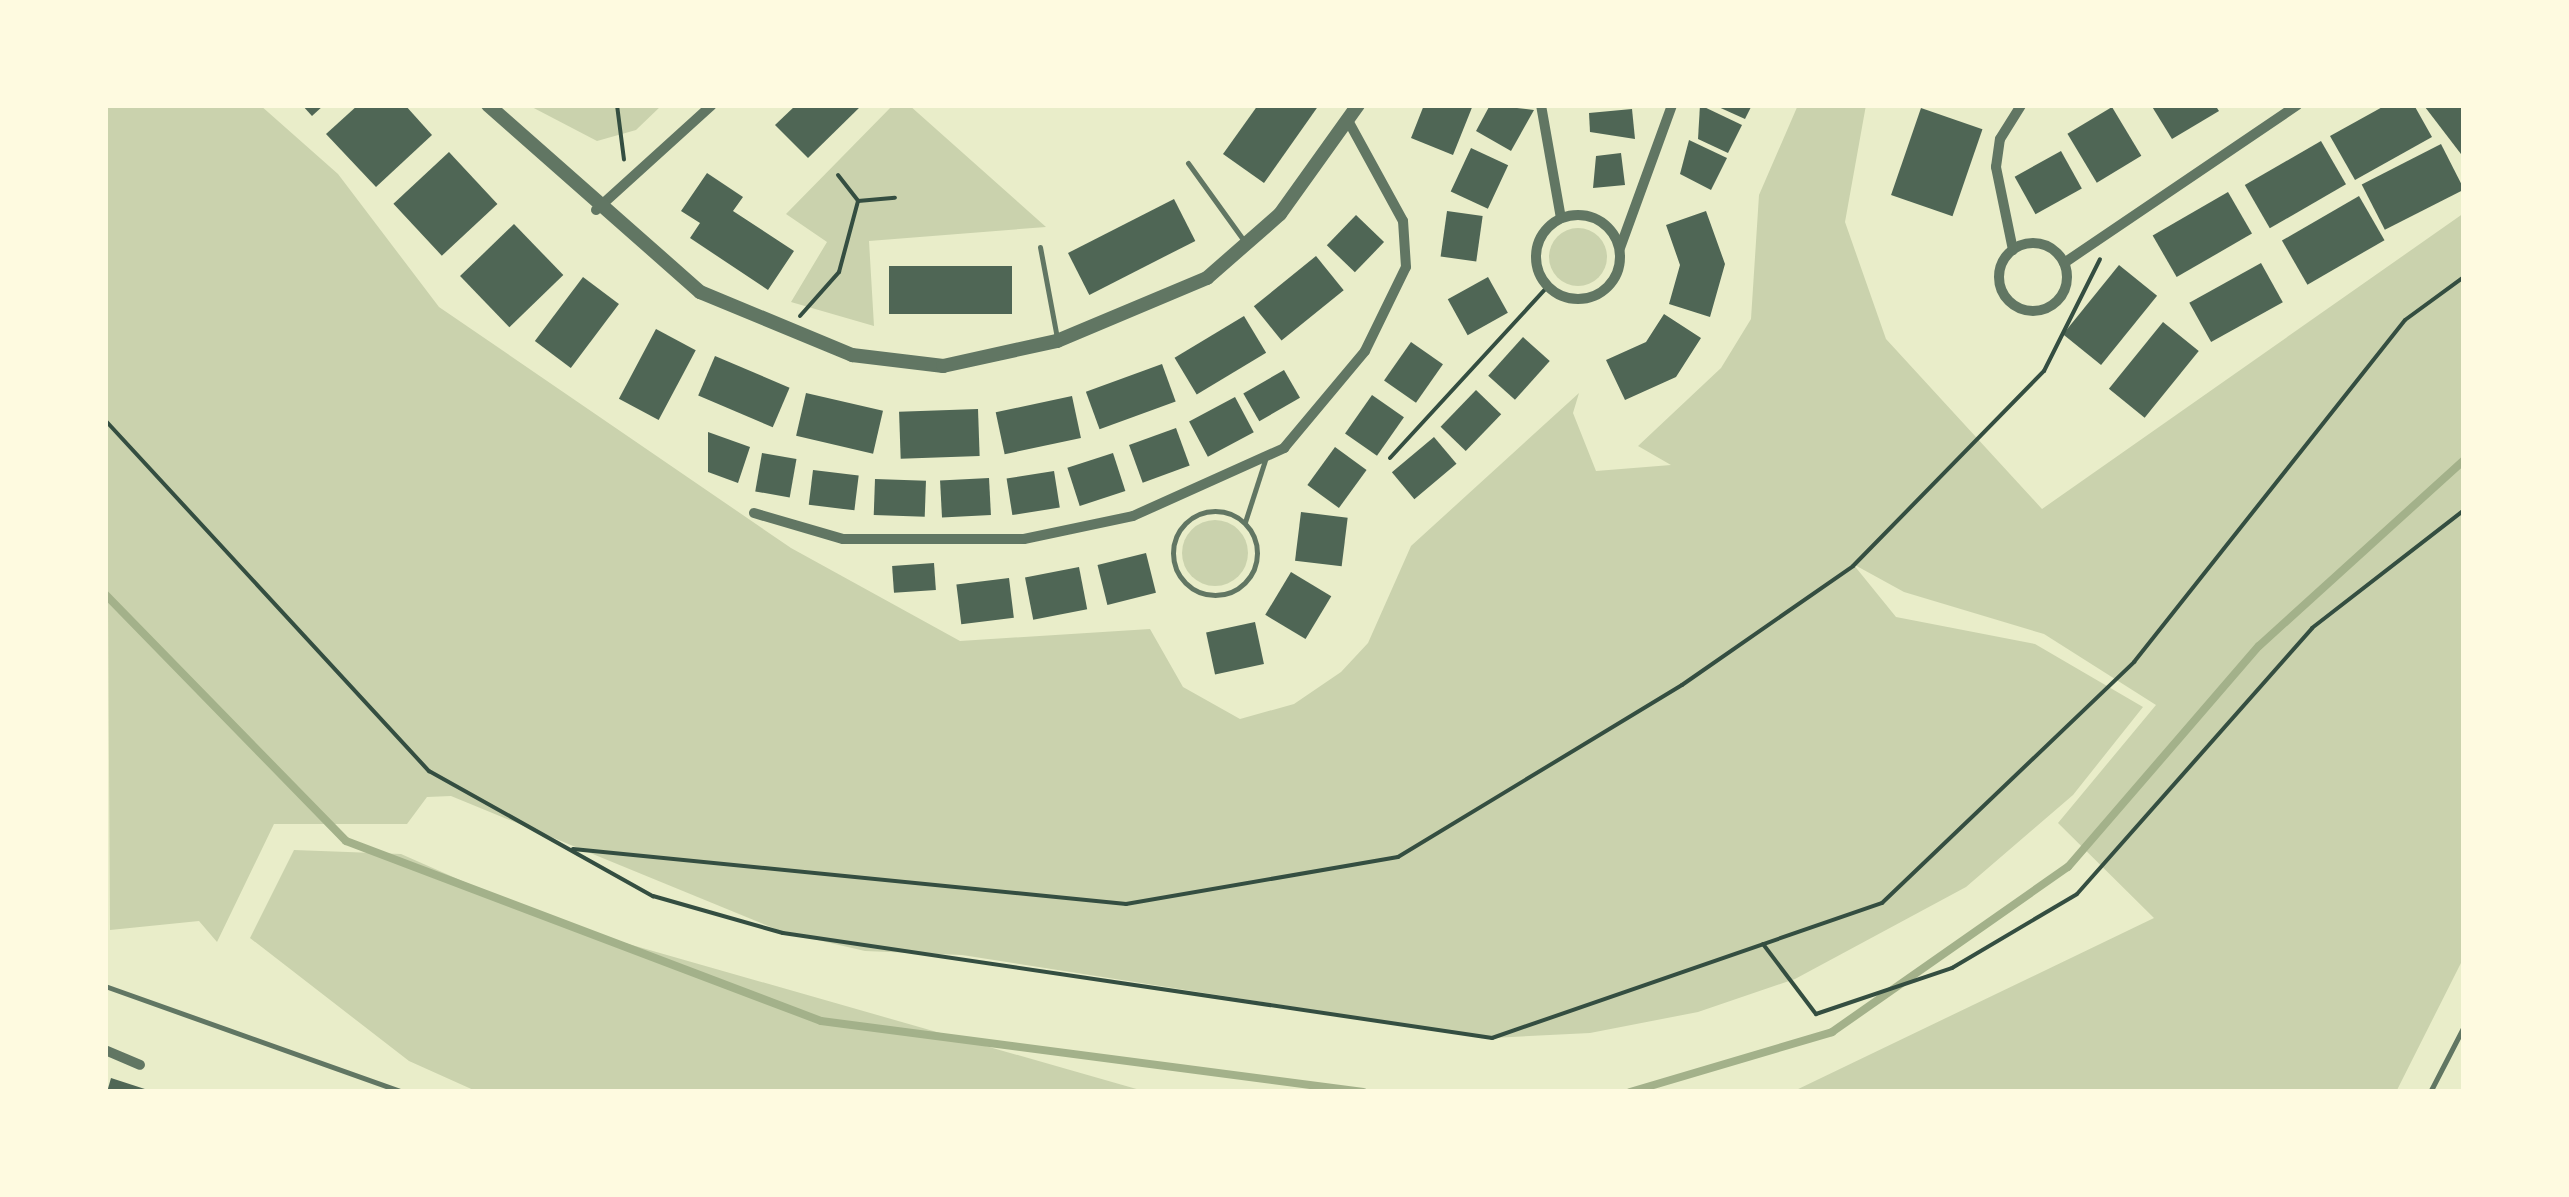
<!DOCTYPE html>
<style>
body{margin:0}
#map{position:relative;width:2569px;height:1197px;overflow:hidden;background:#e9edc9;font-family:"IBM Plex Sans",sans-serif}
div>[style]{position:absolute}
.green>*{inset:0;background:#cad2ad}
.round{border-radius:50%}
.stream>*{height:8px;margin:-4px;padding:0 4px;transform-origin:4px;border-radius:4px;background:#a3b18a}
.building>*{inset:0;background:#4f6655;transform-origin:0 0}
.path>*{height:4px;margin:-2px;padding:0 2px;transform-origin:2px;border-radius:2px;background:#344e41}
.service>*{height:5px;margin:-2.5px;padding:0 2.5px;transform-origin:2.5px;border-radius:2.5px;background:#617663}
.service>.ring{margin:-2.5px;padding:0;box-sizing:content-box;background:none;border:5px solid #617663;border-radius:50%}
.minor>*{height:10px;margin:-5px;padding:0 5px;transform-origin:5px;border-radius:5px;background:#617663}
.minor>.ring{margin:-5px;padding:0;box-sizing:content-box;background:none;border:10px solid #617663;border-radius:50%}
.tertiary>*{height:14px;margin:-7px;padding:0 7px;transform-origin:7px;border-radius:7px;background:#617663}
span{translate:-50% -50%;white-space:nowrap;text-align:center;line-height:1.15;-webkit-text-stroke:10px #fefae0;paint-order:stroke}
.frame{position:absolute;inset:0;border:108px solid #fefae0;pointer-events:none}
</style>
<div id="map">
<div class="green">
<div style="clip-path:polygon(105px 105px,260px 105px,338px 174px,439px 307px,791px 548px,960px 641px,1150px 629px,1183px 687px,1240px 719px,1294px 704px,1341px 672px,1368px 643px,1411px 546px,1579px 393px,1573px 413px,1596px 471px,1671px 465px,1638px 446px,1721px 368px,1751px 319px,1759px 195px,1798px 105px,1866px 105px,1845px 222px,1886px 339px,2042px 509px,2464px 213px,2464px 957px,2396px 1092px,1792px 1092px,2154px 918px,2058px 823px,2156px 705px,2044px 634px,1904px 592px,1853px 564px,1896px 617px,2035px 644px,2143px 707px,2073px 795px,1966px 887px,1795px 979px,1698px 1012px,1590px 1033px,1492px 1038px,962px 955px,865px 951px,783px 932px,451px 796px,427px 797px,407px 824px,274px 824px,217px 942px,199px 921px,110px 930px)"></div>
<div style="clip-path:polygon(528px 105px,662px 105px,636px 130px,597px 141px)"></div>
<div style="clip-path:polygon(893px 105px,909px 105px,1046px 227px,869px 241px,874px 326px,791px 302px,827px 242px,786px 214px)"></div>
<div class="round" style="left:1549px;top:228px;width:58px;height:58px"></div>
<div class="round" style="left:1182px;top:520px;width:66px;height:66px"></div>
<div style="clip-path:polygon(294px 850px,401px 854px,562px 925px,1147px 1092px,478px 1092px,409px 1061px,250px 938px)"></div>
</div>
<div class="stream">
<div style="left:105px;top:594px;width:345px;rotate:45.7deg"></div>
<div style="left:346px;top:841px;width:508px;rotate:20.75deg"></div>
<div style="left:821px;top:1021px;width:547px;rotate:7.46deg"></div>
<div style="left:1630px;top:1092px;width:211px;rotate:-16.5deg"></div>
<div style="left:1832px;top:1032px;width:288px;rotate:-35deg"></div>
<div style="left:2068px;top:867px;width:292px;rotate:-49.2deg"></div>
<div style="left:2259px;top:646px;width:277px;rotate:-42.2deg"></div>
</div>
<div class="building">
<div style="clip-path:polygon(302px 105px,324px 105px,312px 116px)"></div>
<div style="clip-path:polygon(358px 105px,405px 105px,432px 135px,376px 187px,326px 134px)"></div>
<div style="clip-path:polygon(796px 105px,862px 105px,808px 158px,775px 125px)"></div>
<div style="clip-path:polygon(1258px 105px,1319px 105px,1264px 183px,1223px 154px)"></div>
<div style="clip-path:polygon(1424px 105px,1473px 105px,1453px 155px,1411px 138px)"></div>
<div style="clip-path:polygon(1490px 105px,1534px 110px,1511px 151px,1476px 131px)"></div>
<div style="clip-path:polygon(1700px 105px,1742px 125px,1728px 153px,1698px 139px)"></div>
<div style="clip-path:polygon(1714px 105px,1752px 105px,1745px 119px)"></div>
<div style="clip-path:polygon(2151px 105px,2215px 105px,2219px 111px,2172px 139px)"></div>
<div style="clip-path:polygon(2386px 105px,2414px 105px,2432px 137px,2355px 180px,2330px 136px)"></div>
<div style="clip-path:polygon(2428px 105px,2464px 105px,2464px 158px,2425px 107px)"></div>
<div style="left:2112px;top:107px;width:57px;height:52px;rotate:59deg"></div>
<div style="left:1921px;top:108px;width:65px;height:92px;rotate:19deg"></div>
<div style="clip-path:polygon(1632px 109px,1635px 139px,1590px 132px,1589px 113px)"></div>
<div style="clip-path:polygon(1689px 140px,1727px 158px,1711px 190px,1680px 174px)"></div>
<div style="left:2321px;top:141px;width:50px;height:88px;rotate:60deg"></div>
<div style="left:2441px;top:144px;width:51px;height:89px;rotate:63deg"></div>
<div style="left:1471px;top:148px;width:41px;height:48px;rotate:25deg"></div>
<div style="left:2061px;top:151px;width:43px;height:53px;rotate:61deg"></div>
<div style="left:449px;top:152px;width:71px;height:76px;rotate:47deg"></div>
<div style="clip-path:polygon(1621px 153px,1625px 185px,1593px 188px,1596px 156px)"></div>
<div style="clip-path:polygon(707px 173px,743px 197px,733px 211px,794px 251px,768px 290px,690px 238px,700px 223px,681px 211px)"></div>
<div style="left:2228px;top:192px;width:48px;height:87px;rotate:60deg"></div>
<div style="left:2359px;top:196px;width:51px;height:89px;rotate:60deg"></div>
<div style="left:1174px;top:199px;width:47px;height:119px;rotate:63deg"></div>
<div style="left:1447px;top:211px;width:36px;height:46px;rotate:8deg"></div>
<div style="clip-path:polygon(1706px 211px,1725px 264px,1710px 317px,1669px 304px,1680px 265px,1666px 225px)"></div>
<div style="left:1356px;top:215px;width:39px;height:42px;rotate:44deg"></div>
<div style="left:514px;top:224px;width:71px;height:75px;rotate:46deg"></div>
<div style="left:1316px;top:256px;width:44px;height:80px;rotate:51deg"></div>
<div style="left:2261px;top:263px;width:45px;height:82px;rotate:61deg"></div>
<div style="left:2119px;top:265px;width:49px;height:89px;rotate:39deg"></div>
<div style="left:1012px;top:266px;width:48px;height:123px;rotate:90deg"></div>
<div style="left:583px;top:277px;width:45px;height:80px;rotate:37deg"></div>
<div style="left:1488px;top:277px;width:41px;height:46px;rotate:61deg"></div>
<div style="clip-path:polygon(1664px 314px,1701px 338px,1676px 377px,1625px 400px,1606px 360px,1646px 342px)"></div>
<div style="left:1244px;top:316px;width:43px;height:81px;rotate:59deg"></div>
<div style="left:2163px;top:322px;width:46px;height:86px;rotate:39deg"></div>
<div style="left:656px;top:329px;width:45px;height:79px;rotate:28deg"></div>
<div style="left:1523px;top:337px;width:36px;height:52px;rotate:42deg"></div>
<div style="left:1411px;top:342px;width:39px;height:47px;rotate:35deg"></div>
<div style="left:715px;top:356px;width:81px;height:43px;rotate:23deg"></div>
<div style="left:1162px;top:364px;width:40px;height:81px;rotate:70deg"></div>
<div style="left:1284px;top:370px;width:32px;height:47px;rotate:60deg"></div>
<div style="left:1476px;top:390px;width:35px;height:51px;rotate:44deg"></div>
<div style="left:806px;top:393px;width:79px;height:44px;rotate:13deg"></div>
<div style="left:1372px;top:395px;width:39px;height:47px;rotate:35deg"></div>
<div style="left:1072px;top:396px;width:43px;height:78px;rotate:78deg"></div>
<div style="left:1235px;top:397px;width:40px;height:52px;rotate:62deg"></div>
<div style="left:978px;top:409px;width:47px;height:79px;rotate:88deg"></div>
<div style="left:1176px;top:428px;width:40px;height:50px;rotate:70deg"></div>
<div style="clip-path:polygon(708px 432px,750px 447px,738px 483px,708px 472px)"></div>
<div style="left:1434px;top:437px;width:35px;height:55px;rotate:50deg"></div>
<div style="left:1335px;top:447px;width:39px;height:47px;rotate:36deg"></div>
<div style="left:762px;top:453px;width:35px;height:39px;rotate:10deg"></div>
<div style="left:1113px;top:453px;width:40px;height:48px;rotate:72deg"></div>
<div style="left:813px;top:470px;width:46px;height:35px;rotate:7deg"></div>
<div style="left:1054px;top:471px;width:37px;height:48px;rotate:81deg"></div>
<div style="left:989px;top:478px;width:37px;height:49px;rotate:87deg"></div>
<div style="left:875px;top:479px;width:51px;height:36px;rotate:2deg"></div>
<div style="left:1301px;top:512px;width:47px;height:49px;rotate:7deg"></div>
<div style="left:1146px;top:553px;width:41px;height:50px;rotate:76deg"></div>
<div style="left:934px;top:563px;width:27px;height:42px;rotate:86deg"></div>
<div style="left:1079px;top:567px;width:43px;height:55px;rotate:79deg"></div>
<div style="left:1291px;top:572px;width:47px;height:50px;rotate:31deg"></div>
<div style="left:1009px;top:578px;width:40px;height:53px;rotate:83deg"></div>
<div style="left:1255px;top:622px;width:43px;height:50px;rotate:78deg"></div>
<div style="clip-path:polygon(111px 1078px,151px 1091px,151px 1092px,107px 1092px)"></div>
</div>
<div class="path">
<div style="left:617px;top:105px;width:55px;rotate:82.7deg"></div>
<div style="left:838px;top:175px;width:33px;rotate:52deg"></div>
<div style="left:858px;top:201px;width:37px;rotate:-5deg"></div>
<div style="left:800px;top:316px;width:59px;rotate:-48.4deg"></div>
<div style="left:839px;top:272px;width:73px;rotate:-75deg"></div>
<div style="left:105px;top:420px;width:478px;rotate:47.3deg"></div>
<div style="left:429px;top:771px;width:257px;rotate:29.2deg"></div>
<div style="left:653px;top:896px;width:135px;rotate:15.9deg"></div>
<div style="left:783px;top:933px;width:717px;rotate:8.42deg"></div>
<div style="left:1492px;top:1038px;width:413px;rotate:-19.1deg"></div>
<div style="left:1882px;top:903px;width:349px;rotate:-43.7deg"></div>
<div style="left:2134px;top:662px;width:436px;rotate:-51.6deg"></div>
<div style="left:2405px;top:320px;width:73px;rotate:-36.1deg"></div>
<div style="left:1390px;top:458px;width:232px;rotate:-47.4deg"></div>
<div style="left:573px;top:849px;width:556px;rotate:5.68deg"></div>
<div style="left:1126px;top:904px;width:276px;rotate:-9.8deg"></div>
<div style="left:1398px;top:857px;width:332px;rotate:-31.2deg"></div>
<div style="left:1682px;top:685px;width:208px;rotate:-34.8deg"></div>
<div style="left:1853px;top:566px;width:273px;rotate:-45.6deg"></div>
<div style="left:2044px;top:371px;width:125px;rotate:-63.4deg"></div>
<div style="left:1763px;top:944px;width:88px;rotate:52.9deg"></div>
<div style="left:1816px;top:1014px;width:144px;rotate:-18.7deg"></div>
<div style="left:1952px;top:968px;width:145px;rotate:-30.6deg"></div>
<div style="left:2077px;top:894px;width:355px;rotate:-48.5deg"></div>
<div style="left:2312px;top:628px;width:192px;rotate:-37.8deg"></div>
</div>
<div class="service">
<div style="left:1188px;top:163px;width:97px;rotate:54.2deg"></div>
<div style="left:1040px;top:247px;width:93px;rotate:79.4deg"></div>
<div class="ring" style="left:1173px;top:511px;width:79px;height:79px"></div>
<div style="left:1245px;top:522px;width:65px;rotate:-72.1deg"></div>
<div style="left:105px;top:986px;width:315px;rotate:19.6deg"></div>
<div style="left:2430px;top:1092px;width:74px;rotate:-62.7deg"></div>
</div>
<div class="minor">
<div style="left:1541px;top:105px;width:115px;rotate:80deg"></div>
<div style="left:596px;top:210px;width:156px;rotate:-42.2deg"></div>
<div class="ring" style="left:1536px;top:215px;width:74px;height:74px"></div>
<div class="ring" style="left:1999px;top:243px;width:58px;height:58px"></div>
<div style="left:1620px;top:248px;width:152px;rotate:-70deg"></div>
<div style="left:2013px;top:250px;width:85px;rotate:-101.6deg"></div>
<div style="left:1996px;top:167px;width:28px;rotate:-82deg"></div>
<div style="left:2000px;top:139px;width:40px;rotate:-58deg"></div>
<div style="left:2064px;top:263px;width:282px;rotate:-34.1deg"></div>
<div style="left:754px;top:513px;width:93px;rotate:16.3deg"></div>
<div style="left:843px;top:539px;width:181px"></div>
<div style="left:1024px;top:539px;width:111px;rotate:-11.9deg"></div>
<div style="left:1133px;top:516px;width:166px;rotate:-24.2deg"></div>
<div style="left:1284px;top:448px;width:126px;rotate:-50.1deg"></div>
<div style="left:1365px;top:351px;width:93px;rotate:-64deg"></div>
<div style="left:1406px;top:267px;width:46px;rotate:-93.7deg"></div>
<div style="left:1403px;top:221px;width:111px;rotate:-118.7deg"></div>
<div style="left:105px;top:1050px;width:38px;rotate:23deg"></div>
</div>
<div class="tertiary">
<div style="left:488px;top:105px;width:283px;rotate:41.4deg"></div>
<div style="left:700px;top:292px;width:165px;rotate:22.5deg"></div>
<div style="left:852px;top:355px;width:92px;rotate:6.9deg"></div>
<div style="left:943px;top:366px;width:117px;rotate:-12.4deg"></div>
<div style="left:1057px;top:341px;width:163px;rotate:-22.8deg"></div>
<div style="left:1207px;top:278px;width:97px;rotate:-41.2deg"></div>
<div style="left:1280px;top:214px;width:134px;rotate:-54.4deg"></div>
</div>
<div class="frame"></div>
</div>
